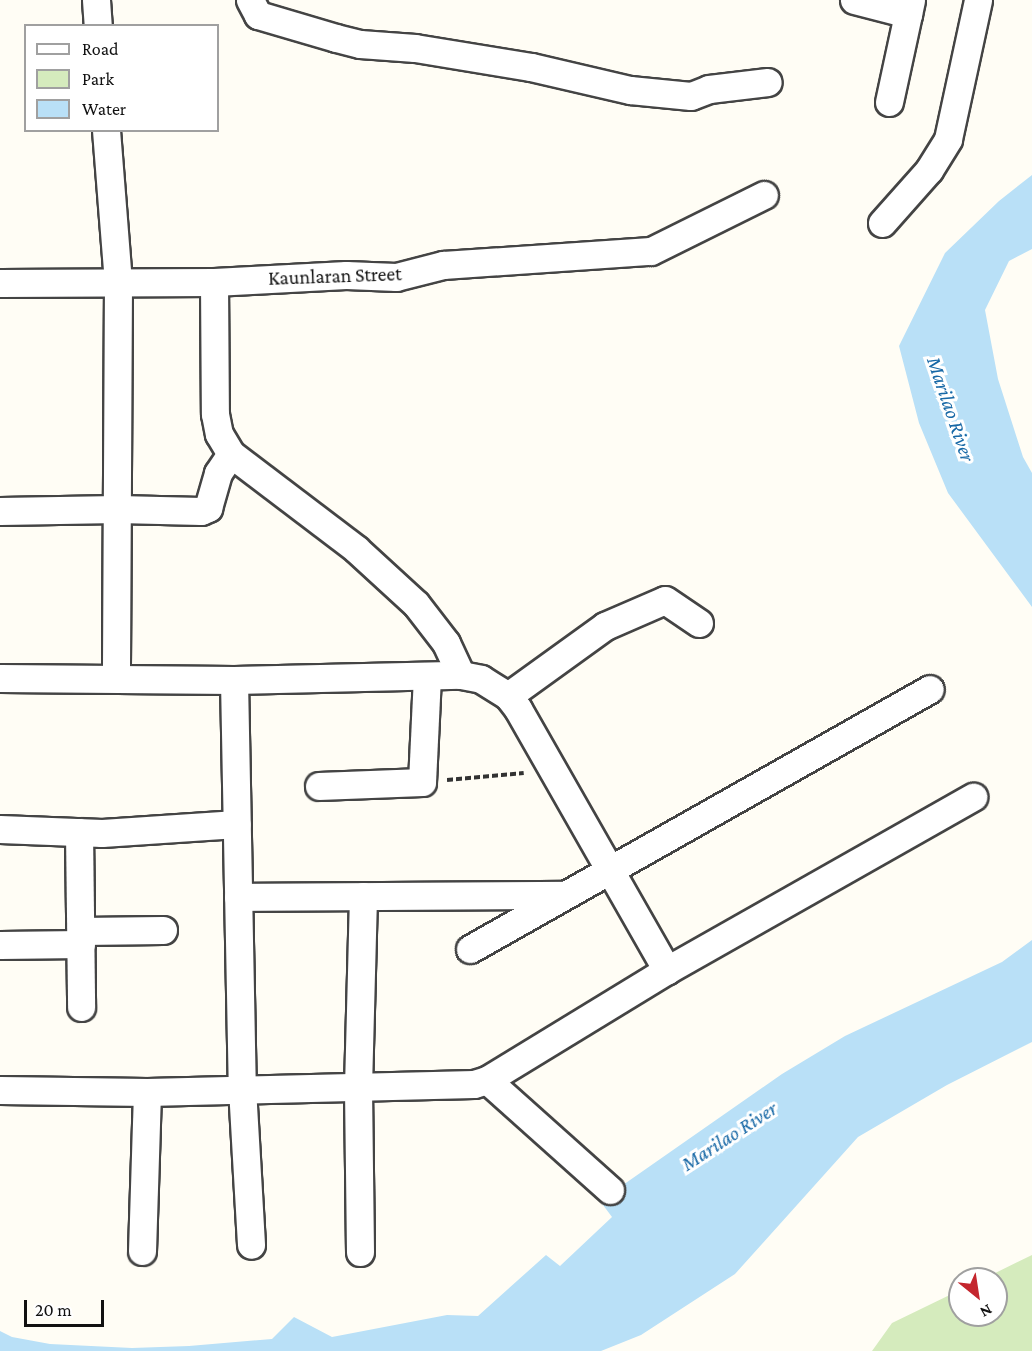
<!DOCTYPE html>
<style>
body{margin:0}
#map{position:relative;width:1032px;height:1351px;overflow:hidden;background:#fffdf5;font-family:"Crimson Pro",serif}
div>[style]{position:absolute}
.green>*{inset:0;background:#d5ebbd}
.water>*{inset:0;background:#b9e0f7}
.path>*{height:4px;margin-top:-2px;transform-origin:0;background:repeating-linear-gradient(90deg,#333 0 6px,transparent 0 9px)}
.roads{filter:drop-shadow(2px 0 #444) drop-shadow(-2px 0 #444) drop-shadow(0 2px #444) drop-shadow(0 -2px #444)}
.minor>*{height:27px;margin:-13.5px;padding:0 13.5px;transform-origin:13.5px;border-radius:13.5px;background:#fff}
span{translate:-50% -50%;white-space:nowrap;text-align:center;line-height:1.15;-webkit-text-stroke:6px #fff;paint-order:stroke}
.street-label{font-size:20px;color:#111}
.water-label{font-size:21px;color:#1768a6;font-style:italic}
.legend{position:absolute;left:24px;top:24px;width:195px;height:108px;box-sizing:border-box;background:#fff;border:2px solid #a0a0a0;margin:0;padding:8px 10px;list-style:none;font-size:18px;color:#111}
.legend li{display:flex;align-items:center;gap:12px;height:30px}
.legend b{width:30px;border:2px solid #a0a0a0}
.north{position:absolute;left:948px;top:1267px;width:60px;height:60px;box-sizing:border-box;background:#fff;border:2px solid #a0a0a0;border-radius:50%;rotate:150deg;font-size:16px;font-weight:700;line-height:24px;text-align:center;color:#111}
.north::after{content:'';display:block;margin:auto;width:21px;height:27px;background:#c4262e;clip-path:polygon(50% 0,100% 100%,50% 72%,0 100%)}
.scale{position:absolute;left:24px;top:1300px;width:80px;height:27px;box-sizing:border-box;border:3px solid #111;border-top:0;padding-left:8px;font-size:18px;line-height:21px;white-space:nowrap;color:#111;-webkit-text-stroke:4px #fff;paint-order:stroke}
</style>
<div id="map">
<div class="green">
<div style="clip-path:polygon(1032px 1255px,1032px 1351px,872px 1351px,892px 1323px,960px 1290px,960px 1315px,996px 1315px,996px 1279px,983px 1279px)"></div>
</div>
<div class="water">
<div style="clip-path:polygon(1032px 175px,1032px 249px,1009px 261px,985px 310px,998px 379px,1023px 457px,1032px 473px,1032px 607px,948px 493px,919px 423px,899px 346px,945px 253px,999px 201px)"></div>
<div style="clip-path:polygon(1032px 940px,1032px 1042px,947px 1085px,858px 1137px,735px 1274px,641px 1335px,601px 1351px,0 1351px,0 1331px,12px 1337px,50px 1344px,132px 1348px,189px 1346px,272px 1339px,294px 1317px,332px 1337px,447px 1315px,478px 1316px,546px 1255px,560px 1266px,612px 1217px,600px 1201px,782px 1074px,845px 1036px,1002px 962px)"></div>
</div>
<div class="path">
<div style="left:447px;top:780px;width:77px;rotate:-5.2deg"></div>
</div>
<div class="roads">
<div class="minor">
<div style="left:96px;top:0;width:26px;rotate:86deg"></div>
<div style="left:250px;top:0;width:17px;rotate:62deg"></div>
<div style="left:258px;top:15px;width:81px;rotate:16.4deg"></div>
<div style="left:336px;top:38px;width:25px;rotate:14deg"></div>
<div style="left:360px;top:44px;width:55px;rotate:4.2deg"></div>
<div style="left:415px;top:48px;width:118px;rotate:9.3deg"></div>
<div style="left:531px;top:67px;width:102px;rotate:13.1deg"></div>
<div style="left:630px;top:90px;width:61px;rotate:5.6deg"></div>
<div style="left:691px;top:96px;width:19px;rotate:-21deg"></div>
<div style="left:709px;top:89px;width:59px;rotate:-6.8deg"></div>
<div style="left:854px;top:0;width:56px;rotate:14.5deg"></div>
<div style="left:889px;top:102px;width:104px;rotate:-77.8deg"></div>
<div style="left:106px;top:130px;width:153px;rotate:85.5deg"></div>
<div style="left:118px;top:283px;width:395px;rotate:90.3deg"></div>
<div style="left:882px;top:223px;width:71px;rotate:-48.4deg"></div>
<div style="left:929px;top:170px;width:36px;rotate:-58deg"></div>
<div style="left:948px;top:139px;width:142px;rotate:-77.8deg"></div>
<div style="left:214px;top:282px;width:132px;rotate:89.6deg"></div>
<div style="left:215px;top:414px;width:20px;rotate:79deg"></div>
<div style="left:219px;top:434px;width:23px;rotate:59deg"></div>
<div style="left:231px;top:454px;width:157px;rotate:37.2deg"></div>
<div style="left:356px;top:549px;width:81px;rotate:42.5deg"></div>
<div style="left:416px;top:604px;width:49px;rotate:52.4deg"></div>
<div style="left:446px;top:643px;width:35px;rotate:65deg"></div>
<div style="left:0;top:283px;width:214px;rotate:-0.3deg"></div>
<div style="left:214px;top:282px;width:132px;rotate:-3deg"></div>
<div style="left:346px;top:275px;width:50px;rotate:2.3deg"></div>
<div style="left:396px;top:277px;width:49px;rotate:-14.3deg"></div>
<div style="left:443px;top:265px;width:208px;rotate:-3.9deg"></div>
<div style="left:651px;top:251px;width:126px;rotate:-26.4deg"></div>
<div style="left:0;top:511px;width:118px;rotate:-1deg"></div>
<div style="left:118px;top:509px;width:83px;rotate:1.4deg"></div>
<div style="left:201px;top:511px;width:8px;rotate:-23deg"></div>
<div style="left:208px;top:508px;width:36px;rotate:-74deg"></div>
<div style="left:218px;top:473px;width:23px;rotate:-56deg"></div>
<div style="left:0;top:678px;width:234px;rotate:0.5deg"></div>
<div style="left:234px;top:680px;width:227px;rotate:-1.3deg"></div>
<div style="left:461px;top:675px;width:20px;rotate:11deg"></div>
<div style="left:481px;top:679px;width:32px;rotate:32deg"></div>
<div style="left:508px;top:696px;width:16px;rotate:52deg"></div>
<div style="left:518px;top:709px;width:301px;rotate:60.3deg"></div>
<div style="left:234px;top:680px;width:408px;rotate:88.9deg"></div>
<div style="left:242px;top:1088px;width:157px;rotate:86.7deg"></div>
<div style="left:508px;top:696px;width:120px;rotate:-35.8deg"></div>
<div style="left:605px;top:626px;width:65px;rotate:-23.4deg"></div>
<div style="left:665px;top:600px;width:41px;rotate:34.1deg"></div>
<div style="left:319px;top:786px;width:103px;rotate:-2.2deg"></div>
<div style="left:422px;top:782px;width:106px;rotate:-87.3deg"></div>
<div style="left:0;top:829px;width:102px;rotate:2.2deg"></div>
<div style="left:102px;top:833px;width:135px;rotate:-3.8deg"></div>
<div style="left:79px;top:832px;width:175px;rotate:89.3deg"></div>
<div style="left:238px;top:897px;width:326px;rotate:-0.4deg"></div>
<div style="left:81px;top:931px;width:82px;rotate:-0.7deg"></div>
<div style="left:0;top:945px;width:81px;rotate:-0.7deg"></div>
<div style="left:470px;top:949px;width:528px;rotate:-29.48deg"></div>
<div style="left:487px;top:1080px;width:165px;rotate:41.8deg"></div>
<div style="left:0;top:1090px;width:147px;rotate:0.8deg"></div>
<div style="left:147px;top:1092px;width:327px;rotate:-1.4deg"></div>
<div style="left:474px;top:1084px;width:14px;rotate:-17deg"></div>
<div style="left:487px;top:1080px;width:211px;rotate:-31.4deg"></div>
<div style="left:667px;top:970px;width:352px;rotate:-29.5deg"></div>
<div style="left:142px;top:1251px;width:159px;rotate:-88.2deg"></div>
<div style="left:360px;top:1252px;width:165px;rotate:-90.7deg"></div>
<div style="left:358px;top:1087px;width:191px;rotate:-88.5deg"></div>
</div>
</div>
<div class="street-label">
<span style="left:335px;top:276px;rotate:-2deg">Kaunlaran Street</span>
</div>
<div class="water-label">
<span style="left:951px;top:409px;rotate:71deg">Marilao River</span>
<span style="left:729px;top:1136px;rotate:-33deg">Marilao River</span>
</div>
<ul class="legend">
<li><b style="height:8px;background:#fff"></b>Road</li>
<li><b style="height:16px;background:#d5ebbd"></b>Park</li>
<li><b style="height:16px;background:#b9e0f7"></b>Water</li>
</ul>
<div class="north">N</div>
<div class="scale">20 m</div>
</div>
